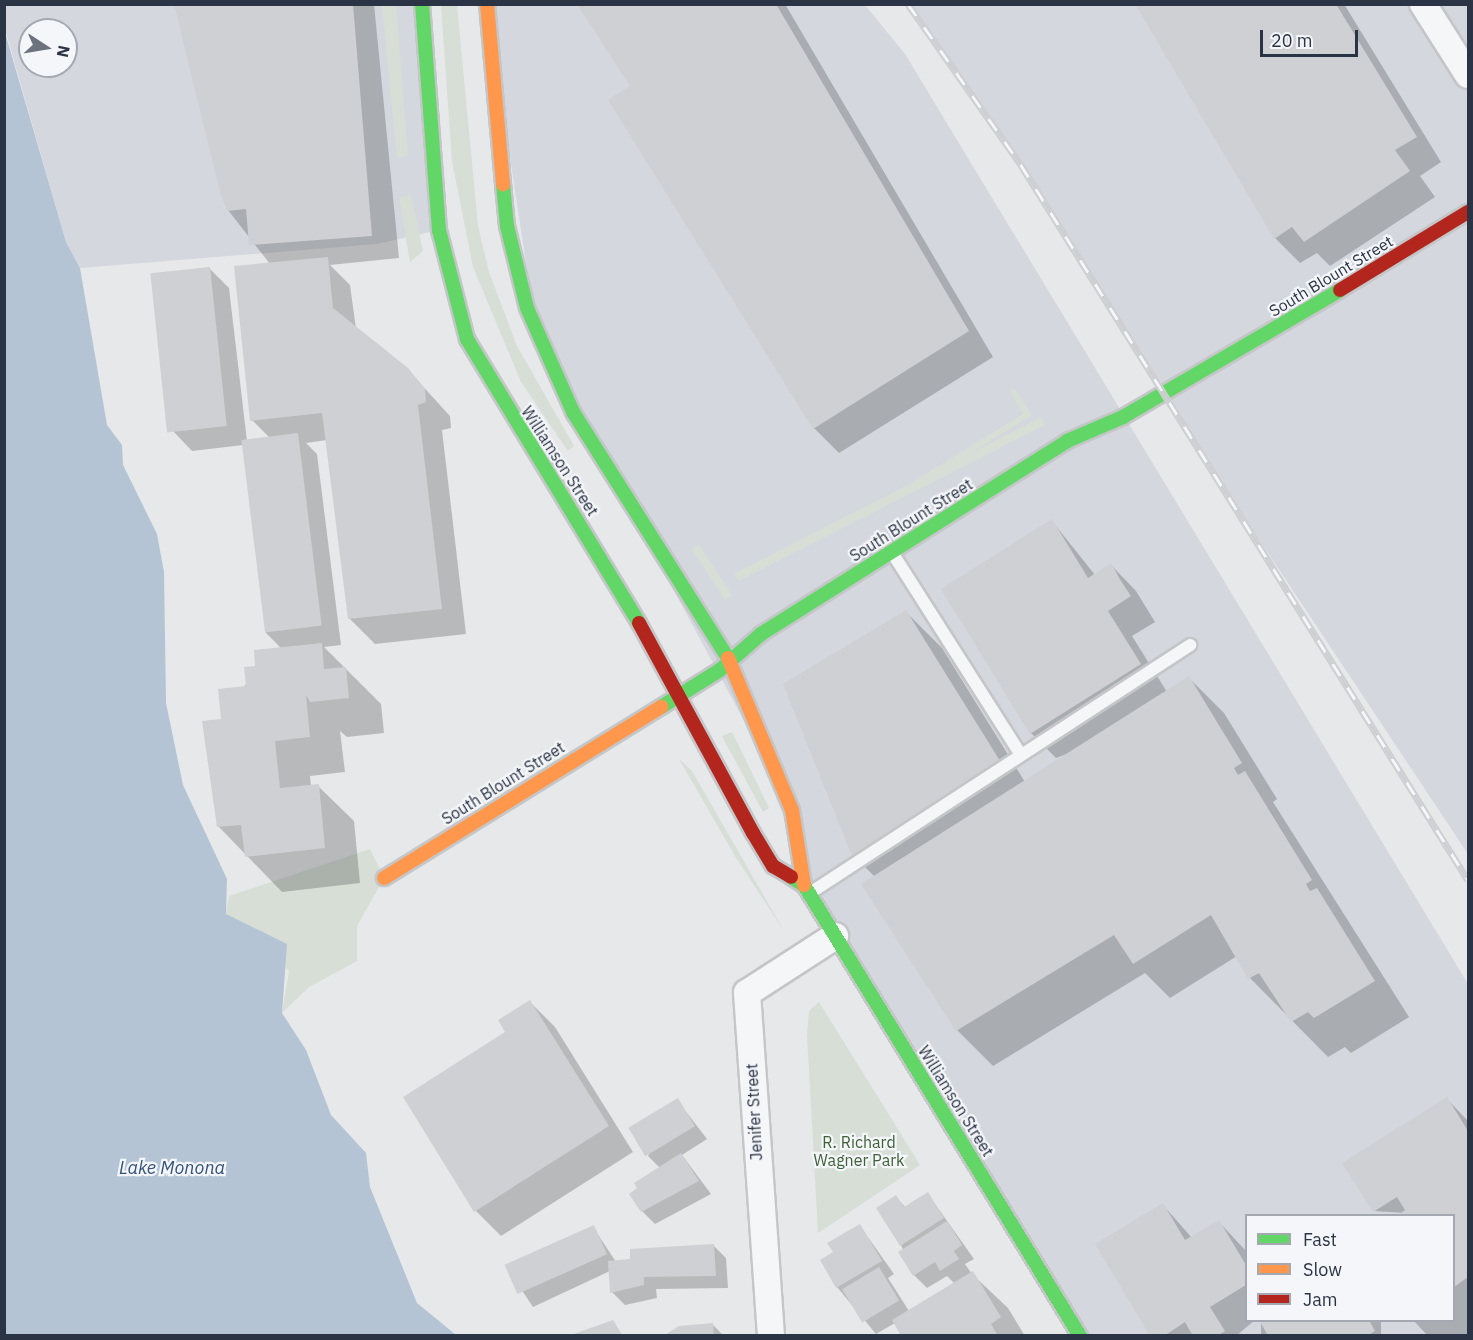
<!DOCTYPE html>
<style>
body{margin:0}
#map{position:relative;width:1473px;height:1340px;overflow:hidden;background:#e6e8ea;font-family:"IBM Plex Sans",sans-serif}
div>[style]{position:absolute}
.built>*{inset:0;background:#d4d7dd}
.green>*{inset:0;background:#d6ded6;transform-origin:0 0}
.water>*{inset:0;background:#b4c4d5}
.shadow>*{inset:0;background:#0003;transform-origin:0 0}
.building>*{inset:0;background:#ced0d3;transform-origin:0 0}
.roads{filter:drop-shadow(2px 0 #c4c6c8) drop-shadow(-2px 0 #c4c6c8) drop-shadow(0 2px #c4c6c8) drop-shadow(0 -2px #c4c6c8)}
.lane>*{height:12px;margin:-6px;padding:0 6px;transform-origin:6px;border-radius:6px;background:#f5f6f7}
.street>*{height:26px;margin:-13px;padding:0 13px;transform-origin:13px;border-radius:13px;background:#f5f6f7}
.fast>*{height:14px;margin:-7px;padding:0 7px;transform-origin:7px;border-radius:7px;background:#63d668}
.slow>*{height:14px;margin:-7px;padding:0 7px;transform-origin:7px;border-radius:7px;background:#ff974d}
.jam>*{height:14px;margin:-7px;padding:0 7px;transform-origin:7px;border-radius:7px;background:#b3261e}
.rail>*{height:7px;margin-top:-3.5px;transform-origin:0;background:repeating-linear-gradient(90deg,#f4f6f9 0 14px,#cecfd2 0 28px);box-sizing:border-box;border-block:2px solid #cecfd2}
span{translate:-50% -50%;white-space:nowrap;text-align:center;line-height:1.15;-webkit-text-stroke:4.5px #f4f6f9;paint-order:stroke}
.street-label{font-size:16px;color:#2b3445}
.park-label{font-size:16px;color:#3f6138}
.water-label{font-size:18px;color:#34527a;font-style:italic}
.frame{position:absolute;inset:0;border:6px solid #2b3445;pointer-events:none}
.legend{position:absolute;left:1245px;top:1214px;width:210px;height:108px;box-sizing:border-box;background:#f4f6f9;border:2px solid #a4a8b1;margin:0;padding:8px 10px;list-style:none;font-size:18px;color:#2b3445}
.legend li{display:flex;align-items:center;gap:12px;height:30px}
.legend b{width:30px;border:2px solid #a4a8b1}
.north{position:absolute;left:18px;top:18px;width:60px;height:60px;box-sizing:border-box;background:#f4f6f9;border:2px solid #a4a8b1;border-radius:50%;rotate:102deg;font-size:16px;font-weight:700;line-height:24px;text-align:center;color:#2b3445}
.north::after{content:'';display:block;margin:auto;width:21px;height:27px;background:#6c737f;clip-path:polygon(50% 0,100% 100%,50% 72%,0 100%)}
.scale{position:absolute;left:1260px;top:30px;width:98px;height:27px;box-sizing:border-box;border:3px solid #2b3445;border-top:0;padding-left:8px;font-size:18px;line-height:21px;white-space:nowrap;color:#2b3445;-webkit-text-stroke:4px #f4f6f9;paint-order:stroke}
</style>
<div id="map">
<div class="built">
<div style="clip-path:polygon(evenodd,4px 5px,420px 5px,439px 230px,377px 244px,80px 268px,66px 242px,5px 29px,4px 5px,30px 30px,66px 30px,66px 66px,30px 66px,30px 30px)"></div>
<div style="clip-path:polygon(evenodd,487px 5px,865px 5px,905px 54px,1468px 984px,1468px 1335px,1081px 1335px,804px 885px,792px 810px,537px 336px,487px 5px,1246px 1216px,1454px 1216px,1454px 1320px,1246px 1320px,1246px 1216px)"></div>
<div style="clip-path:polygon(908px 5px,1468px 5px,1468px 854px,1185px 428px,1021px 165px)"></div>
</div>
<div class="green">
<div style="clip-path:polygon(382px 5px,396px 5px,408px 156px,397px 158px)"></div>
<div style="clip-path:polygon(441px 5px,457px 5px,478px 226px,489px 272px,517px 346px,574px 446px,568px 451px,521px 382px,473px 267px,452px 161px)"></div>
<div style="clip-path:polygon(411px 195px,423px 251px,410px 262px,399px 197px)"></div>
<div style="clip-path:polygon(1009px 390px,1016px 390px,1032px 415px,865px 518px,862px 513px,1023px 414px)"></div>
<div style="left:1041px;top:417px;width:9px;height:344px;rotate:63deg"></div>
<div style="left:699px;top:544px;width:61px;height:9px;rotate:57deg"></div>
<div style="clip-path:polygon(732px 732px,769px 808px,763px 812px,722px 736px)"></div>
<div style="clip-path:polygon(679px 759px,692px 771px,784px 931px,735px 856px)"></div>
<div style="clip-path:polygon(370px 849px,384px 878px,357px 926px,357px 961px,309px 987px,282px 1013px,289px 971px,226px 914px,229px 896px)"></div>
<div style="clip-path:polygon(819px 1002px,920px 1165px,818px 1233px,807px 1035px,809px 1011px)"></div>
</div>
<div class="water">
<div style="clip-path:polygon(4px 29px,66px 242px,80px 268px,107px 425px,122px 445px,123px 465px,157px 534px,164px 572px,166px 703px,183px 785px,227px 879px,226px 914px,287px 944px,282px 1013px,306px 1050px,331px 1115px,366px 1153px,370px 1187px,417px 1303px,456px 1335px,5px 1335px)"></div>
</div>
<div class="shadow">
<div style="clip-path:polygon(175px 4px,374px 4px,399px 258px,330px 265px,350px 285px,356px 329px,407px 369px,450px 416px,451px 428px,442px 430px,466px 634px,375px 644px,349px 618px,327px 440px,306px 443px,317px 454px,341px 645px,324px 647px,381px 704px,384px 733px,347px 737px,340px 731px,345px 772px,310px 776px,311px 786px,318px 786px,354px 821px,360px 883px,282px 892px,219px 827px,223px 720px,257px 667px,282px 649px,266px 633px,243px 445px,192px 451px,173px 431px,210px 269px,229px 288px,247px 441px,270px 438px,252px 420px,270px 264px,228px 210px)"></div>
<div style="clip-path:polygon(580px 4px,785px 4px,993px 357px,839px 453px,814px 428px,632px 87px)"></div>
<div style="clip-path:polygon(1137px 4px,1344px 4px,1441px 162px,1420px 176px,1435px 197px,1330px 266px,1317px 253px,1300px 263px,1275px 238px)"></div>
<div style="clip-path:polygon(1052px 521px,1095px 575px,1111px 565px,1136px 591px,1155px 622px,1132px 636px,1167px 692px,1189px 678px,1224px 713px,1277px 799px,1273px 802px,1409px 1017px,1351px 1053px,1345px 1047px,1328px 1057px,1250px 978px,1237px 956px,1170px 998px,1145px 973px,993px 1066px,957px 1030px,875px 877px,853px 855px,906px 612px,942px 648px,1025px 782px,1072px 752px,1056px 758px,1031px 733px)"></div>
<div style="clip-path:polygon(530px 1002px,555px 1027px,633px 1152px,501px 1236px,476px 1211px,508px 1032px)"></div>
<div style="clip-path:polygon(1447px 1099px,1468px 1121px,1468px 1336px,1428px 1336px,1413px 1320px,1454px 1320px,1454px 1216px,1374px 1211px)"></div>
<div style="clip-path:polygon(677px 1100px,707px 1139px,682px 1155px,711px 1194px,655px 1224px,642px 1211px,660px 1168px,648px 1156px)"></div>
<div style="clip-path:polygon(928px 1194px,974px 1259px,965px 1264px,972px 1274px,1008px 1308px,1025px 1336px,903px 1336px,895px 1323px,876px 1334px,837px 1287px,835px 1253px,860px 1226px,894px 1274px,888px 1278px,909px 1311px,955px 1284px,947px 1276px,927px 1288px,914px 1275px,901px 1245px,896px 1197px,906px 1208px)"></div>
<div style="clip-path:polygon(1163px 1205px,1192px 1238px,1219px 1222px,1246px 1251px,1246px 1320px,1255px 1320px,1236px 1336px,1152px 1336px)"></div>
<div style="clip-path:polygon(593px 1227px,616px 1262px,713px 1245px,726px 1258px,728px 1288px,656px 1289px,657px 1298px,625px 1305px,612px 1292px,610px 1271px,533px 1307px,507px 1268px)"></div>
<div style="left:1261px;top:1320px;width:120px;height:18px"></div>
<div style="clip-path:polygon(712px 1324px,724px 1336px,666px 1336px)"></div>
</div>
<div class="building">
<div style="clip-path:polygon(174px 4px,353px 4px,372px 236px,249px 245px,246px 209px,227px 211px,219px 188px)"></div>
<div style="clip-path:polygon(577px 4px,776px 4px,969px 331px,813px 429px,608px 100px,630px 86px)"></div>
<div style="clip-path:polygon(1135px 4px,1336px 4px,1417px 137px,1395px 150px,1410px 171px,1304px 242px,1292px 227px,1274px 239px)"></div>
<div style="clip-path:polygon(328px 257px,333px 308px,408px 368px,425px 389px,426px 402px,418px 405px,442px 609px,348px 619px,322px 413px,250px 421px,234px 266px)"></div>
<div style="left:210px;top:267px;width:160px;height:60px;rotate:84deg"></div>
<div style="left:298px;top:433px;width:194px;height:57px;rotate:83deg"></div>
<div style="clip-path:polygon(1052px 519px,1088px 578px,1111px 563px,1121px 581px,1131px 596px,1108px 611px,1141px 664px,1030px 734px,941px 589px)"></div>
<div style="clip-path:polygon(906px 610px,1002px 764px,852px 856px,783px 684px)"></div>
<div style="clip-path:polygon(322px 643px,324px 669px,346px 667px,349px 698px,310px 702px,306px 695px,310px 737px,275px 741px,280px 788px,319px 784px,325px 848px,245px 857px,241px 825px,217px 827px,202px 721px,221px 719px,218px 689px,246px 686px,244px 667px,255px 666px,254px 650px)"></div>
<div style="clip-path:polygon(1189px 676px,1242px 763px,1234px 768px,1238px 775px,1245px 771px,1312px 880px,1306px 884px,1310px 891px,1317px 888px,1375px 981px,1314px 1018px,1308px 1012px,1291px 1022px,1259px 973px,1248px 979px,1211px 915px,1133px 964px,1114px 935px,956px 1031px,861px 884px)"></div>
<div style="clip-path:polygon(530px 1000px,609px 1126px,474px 1212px,403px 1097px,505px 1032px,498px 1020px)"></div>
<div style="clip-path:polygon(1447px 1097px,1468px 1131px,1468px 1277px,1454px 1287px,1454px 1216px,1397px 1216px,1405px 1210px,1397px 1197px,1373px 1212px,1342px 1163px)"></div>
<div style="left:678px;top:1098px;width:33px;height:58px;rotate:59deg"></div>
<div style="clip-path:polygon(681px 1153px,699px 1181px,641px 1212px,629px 1194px,637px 1188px,634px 1183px)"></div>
<div style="clip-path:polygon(928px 1192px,944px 1218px,900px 1246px,876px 1208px,896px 1195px,904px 1207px)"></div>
<div style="clip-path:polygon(1163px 1203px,1185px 1240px,1219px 1220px,1246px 1265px,1246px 1285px,1210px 1307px,1225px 1331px,1217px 1336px,1193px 1336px,1185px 1322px,1164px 1336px,1150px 1336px,1095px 1244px)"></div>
<div style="clip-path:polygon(947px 1221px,962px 1245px,954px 1251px,959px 1259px,940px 1271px,935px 1262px,913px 1276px,898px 1252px)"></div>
<div style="clip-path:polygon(860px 1224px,882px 1261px,836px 1288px,820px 1260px,833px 1252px,827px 1243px)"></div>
<div style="left:594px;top:1225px;width:32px;height:98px;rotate:66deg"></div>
<div style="clip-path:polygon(714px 1244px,716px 1276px,644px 1277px,644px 1285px,610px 1293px,608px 1261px,630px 1259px,630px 1249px)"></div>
<div style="left:879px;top:1267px;width:39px;height:43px;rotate:59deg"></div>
<div style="clip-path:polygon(973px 1271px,1001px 1317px,991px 1324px,998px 1336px,901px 1336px,892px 1320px)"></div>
<div style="clip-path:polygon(613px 1320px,623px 1336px,571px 1336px,571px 1335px)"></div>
<div style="clip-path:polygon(1259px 1320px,1369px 1320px,1375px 1331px,1367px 1336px,1268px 1336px)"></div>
<div style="clip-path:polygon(713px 1323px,714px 1336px,663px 1336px,679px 1326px)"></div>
</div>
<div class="roads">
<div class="lane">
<div style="left:893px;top:554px;width:238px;rotate:57.5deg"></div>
<div style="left:810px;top:893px;width:454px;rotate:-33.1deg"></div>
</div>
<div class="street">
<div style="left:1423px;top:4px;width:84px;rotate:57.6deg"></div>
<div style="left:771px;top:1336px;width:344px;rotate:-94deg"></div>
<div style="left:747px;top:993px;width:105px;rotate:-32.9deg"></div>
</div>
<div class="fast">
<div style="left:422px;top:4px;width:227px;rotate:85.7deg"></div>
<div style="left:439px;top:230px;width:113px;rotate:75.6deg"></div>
<div style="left:467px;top:339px;width:332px;rotate:58.8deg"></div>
<div style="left:503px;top:184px;width:42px;rotate:84.6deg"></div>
<div style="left:507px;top:226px;width:84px;rotate:76.3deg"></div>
<div style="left:527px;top:308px;width:114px;rotate:66.1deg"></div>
<div style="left:573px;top:412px;width:291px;rotate:57.8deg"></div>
<div style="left:661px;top:707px;width:70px;rotate:-32.1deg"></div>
<div style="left:720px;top:670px;width:55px;rotate:-41.3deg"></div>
<div style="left:761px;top:634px;width:362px;rotate:-32.2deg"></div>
<div style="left:1067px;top:441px;width:61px;rotate:-23.2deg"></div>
<div style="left:1123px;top:417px;width:251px;rotate:-30.3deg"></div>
<div style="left:791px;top:877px;width:15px;rotate:32deg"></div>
<div style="left:804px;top:885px;width:529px;rotate:58.53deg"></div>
</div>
<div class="slow">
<div style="left:487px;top:4px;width:181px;rotate:84.9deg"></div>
<div style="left:728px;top:658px;width:165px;rotate:67.2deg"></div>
<div style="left:792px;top:810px;width:76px;rotate:80.9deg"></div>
<div style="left:384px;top:878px;width:326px;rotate:-31.7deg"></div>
</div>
<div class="jam">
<div style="left:1340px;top:290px;width:150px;rotate:-31.4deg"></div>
<div style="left:639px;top:623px;width:239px;rotate:61.5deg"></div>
<div style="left:753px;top:833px;width:39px;rotate:59deg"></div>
<div style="left:773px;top:866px;width:21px;rotate:31deg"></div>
</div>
</div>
<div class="rail">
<div style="left:908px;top:4px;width:197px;rotate:54.9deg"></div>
<div style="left:1021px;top:165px;width:843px;rotate:57.99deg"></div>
</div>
<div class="street-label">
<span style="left:1331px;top:276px;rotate:-31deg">South Blount Street</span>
<span style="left:560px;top:461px;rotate:57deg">Williamson Street</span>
<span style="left:911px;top:520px;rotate:-32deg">South Blount Street</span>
<span style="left:503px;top:783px;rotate:-32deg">South Blount Street</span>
<span style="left:956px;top:1101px;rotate:58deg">Williamson Street</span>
<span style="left:754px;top:1112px;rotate:-93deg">Jenifer Street</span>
</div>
<div class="park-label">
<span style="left:859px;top:1151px">R. Richard<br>Wagner Park</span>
</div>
<div class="water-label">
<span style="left:172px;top:1168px">Lake Monona</span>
</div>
<div class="frame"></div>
<ul class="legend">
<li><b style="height:8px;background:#63d668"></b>Fast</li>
<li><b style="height:8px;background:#ff974d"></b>Slow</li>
<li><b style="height:8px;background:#b3261e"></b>Jam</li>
</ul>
<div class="north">N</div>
<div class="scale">20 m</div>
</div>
